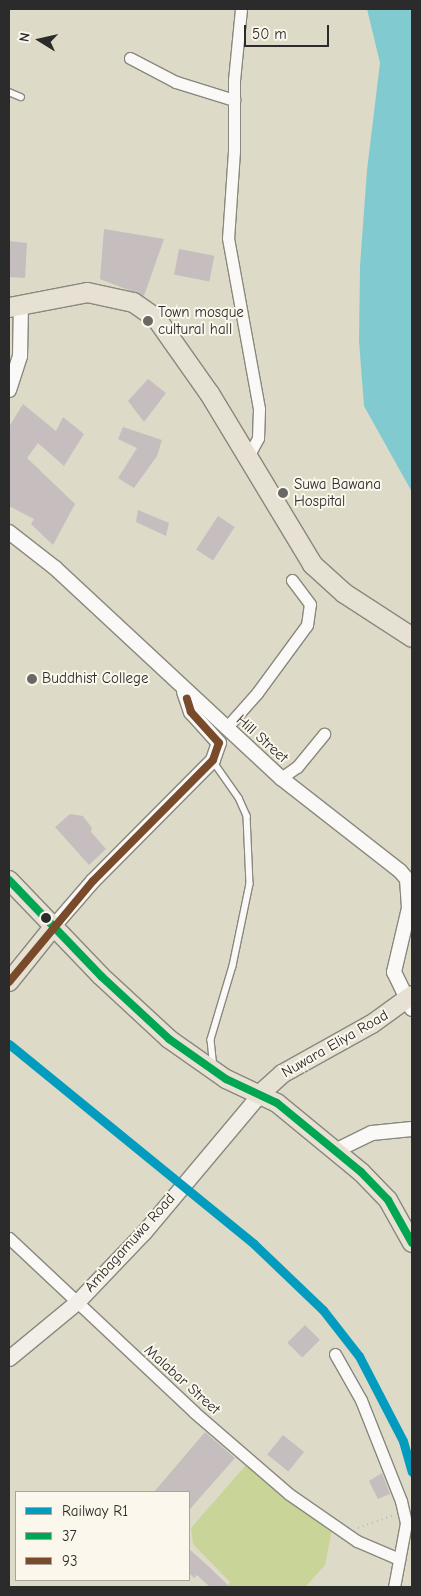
<!DOCTYPE html>
<style>
body{margin:0}
#map{position:relative;width:421px;height:1596px;overflow:hidden;background:#dddac7;font-family:"Comic Neue",sans-serif}
div>[style]{position:absolute}
.green>*{inset:0;background:#c9d499}
.water>*{inset:0;background:#81cbd0}
.building>*{inset:0;background:#c6bdbf;transform-origin:0 0}
.path>*{height:2px;margin-top:-1px;transform-origin:0;background:repeating-linear-gradient(90deg,#babab7 0 1px,transparent 0 5px)}
.roads{filter:drop-shadow(1px 0 #89887e) drop-shadow(-1px 0 #89887e) drop-shadow(0 1px #89887e) drop-shadow(0 -1px #89887e)}
.service>*{height:5.5px;margin:-2.75px;padding:0 2.75px;transform-origin:2.75px;border-radius:2.75px;background:#faf9f7}
.minor>*{height:11px;margin:-5.5px;padding:0 5.5px;transform-origin:5.5px;border-radius:5.5px;background:#faf9f7}
.tertiary>*{height:14px;margin:-7px;padding:0 7px;transform-origin:7px;border-radius:7px;background:#faf9f7}
.secondary>*{height:15px;margin:-7.5px;padding:0 7.5px;transform-origin:7.5px;border-radius:7.5px;background:#f2efe8}
.primary>*{height:18px;margin:-9px;padding:0 9px;transform-origin:9px;border-radius:9px;background:#e7e1d4}
.trunk>*{height:19px;margin:-9.5px;padding:0 9.5px;transform-origin:9.5px;border-radius:9.5px;background:#e7e1d4}
.bus-1>*{height:8px;margin:-4px;padding:0 4px;transform-origin:4px;border-radius:4px;background:#00a651}
.bus-2>*{height:8px;margin:-4px;padding:0 4px;transform-origin:4px;border-radius:4px;background:#7a4b2a}
.rail-1>*{height:9px;margin:-4.5px;padding:0 4.5px;transform-origin:4.5px;border-radius:4.5px;background:#049cbe}
.dots>*{width:14px;height:14px;translate:-50% -50%;box-sizing:border-box;border:2px solid #fbf7ec;border-radius:50%}
span{translate:-50% -50%;white-space:nowrap;text-align:center;line-height:1.15;-webkit-text-stroke:4px #fbf7ec;paint-order:stroke}
.poi-label{font-size:15px;color:#2b2b2b}
.left{translate:0 -50%;text-align:left}
.street-label{font-size:15px;color:#2b2b2b}
.frame{position:absolute;inset:0;border:10px solid #2b2b2b;pointer-events:none}
.legend{position:absolute;left:15px;top:1491px;width:175px;height:90px;box-sizing:border-box;background:#fbf7ec;border:1px solid #a8a59f;margin:0;padding:6px 9px;list-style:none;font-size:15px;color:#2b2b2b}
.legend li{display:flex;align-items:center;gap:10px;height:25px}
.legend b{width:25px;border:1px solid #a8a59f}
.north{position:absolute;left:15px;top:15px;width:50px;height:50px;-webkit-text-stroke:4px #fbf7ec;paint-order:stroke;rotate:280deg;font-size:14px;font-weight:700;line-height:20px;text-align:center;color:#2b2b2b}
.north::after{content:'';display:block;margin:auto;width:18px;height:22px;background:#2b2b2b;clip-path:polygon(50% 0,100% 100%,50% 72%,0 100%)}
.scale{position:absolute;left:244px;top:25px;width:85px;height:22px;box-sizing:border-box;border:2px solid #2b2b2b;border-top:0;padding-left:6px;font-size:15px;line-height:18px;white-space:nowrap;color:#2b2b2b;-webkit-text-stroke:4px #fbf7ec;paint-order:stroke}
</style>
<div id="map">
<div class="green">
<div style="clip-path:polygon(246px 1465px,332px 1529px,325px 1565px,305px 1587px,227px 1587px,230px 1582px,193px 1544px,191px 1528px)"></div>
</div>
<div class="water">
<div style="clip-path:polygon(367px 9px,412px 9px,412px 492px,364px 406px,359px 341px,360px 266px,367px 170px,380px 63px)"></div>
</div>
<div class="building">
<div style="clip-path:polygon(104px 229px,164px 239px,144px 296px,100px 279px)"></div>
<div style="clip-path:polygon(9px 241px,27px 243px,25px 278px,9px 277px)"></div>
<div style="left:179px;top:249px;width:36px;height:26px;rotate:11deg"></div>
<div style="clip-path:polygon(148px 379px,166px 393px,144px 422px,128px 401px)"></div>
<div style="clip-path:polygon(23px 404px,56px 431px,63px 417px,84px 434px,64px 466px,38px 443px,27px 458px,75px 504px,53px 545px,31px 524px,34px 519px,9px 506px,9px 427px)"></div>
<div style="clip-path:polygon(123px 427px,162px 440px,157px 456px,134px 488px,118px 478px,137px 448px,118px 439px)"></div>
<div style="clip-path:polygon(138px 510px,169px 523px,166px 536px,136px 522px)"></div>
<div style="left:218px;top:516px;width:20px;height:40px;rotate:33deg"></div>
<div style="clip-path:polygon(70px 814px,83px 816px,92px 828px,91px 832px,106px 849px,89px 865px,55px 827px)"></div>
<div style="left:305px;top:1325px;width:21px;height:25px;rotate:45deg"></div>
<div style="clip-path:polygon(205px 1432px,235px 1458px,189px 1510px,189px 1492px,154px 1492px)"></div>
<div style="left:283px;top:1435px;width:27px;height:25px;rotate:39deg"></div>
<div style="clip-path:polygon(382px 1473px,390px 1494px,378px 1499px,369px 1481px)"></div>
<div style="clip-path:polygon(189px 1549px,206px 1564px,230px 1587px,210px 1587px,197px 1575px,194px 1578px,189px 1573px)"></div>
</div>
<div class="path">
<div style="left:358px;top:1528px;width:37px;rotate:-20deg"></div>
</div>
<div class="roads">
<div class="service">
<div style="left:9px;top:92px;width:13px;rotate:23deg"></div>
<div style="left:213px;top:761px;width:45px;rotate:54.9deg"></div>
<div style="left:239px;top:798px;width:20px;rotate:66deg"></div>
<div style="left:247px;top:816px;width:68px;rotate:87.5deg"></div>
<div style="left:250px;top:884px;width:84px;rotate:101.7deg"></div>
<div style="left:233px;top:966px;width:77px;rotate:106.6deg"></div>
<div style="left:211px;top:1040px;width:27px;rotate:84deg"></div>
</div>
<div class="minor">
<div style="left:241px;top:9px;width:71px;rotate:95.6deg"></div>
<div style="left:234px;top:80px;width:71px;rotate:90deg"></div>
<div style="left:234px;top:151px;width:87px;rotate:93.9deg"></div>
<div style="left:228px;top:238px;width:174px;rotate:79.7deg"></div>
<div style="left:259px;top:409px;width:29px;rotate:92deg"></div>
<div style="left:258px;top:438px;width:21px;rotate:118deg"></div>
<div style="left:130px;top:58px;width:52px;rotate:27.6deg"></div>
<div style="left:176px;top:82px;width:61px;rotate:17.2deg"></div>
<div style="left:226px;top:728px;width:47px;rotate:-48.5deg"></div>
<div style="left:257px;top:693px;width:84px;rotate:-53.7deg"></div>
<div style="left:307px;top:625px;width:21px;rotate:-82deg"></div>
<div style="left:310px;top:604px;width:30px;rotate:-127deg"></div>
<div style="left:281px;top:778px;width:19px;rotate:-35deg"></div>
<div style="left:297px;top:767px;width:43px;rotate:-50.7deg"></div>
<div style="left:9px;top:1238px;width:254px;rotate:43.2deg"></div>
<div style="left:194px;top:1412px;width:125px;rotate:40.8deg"></div>
<div style="left:289px;top:1494px;width:83px;rotate:34.7deg"></div>
<div style="left:357px;top:1541px;width:46px;rotate:23.2deg"></div>
<div style="left:335px;top:1354px;width:53px;rotate:60.5deg"></div>
<div style="left:361px;top:1400px;width:109px;rotate:68.4deg"></div>
<div style="left:401px;top:1501px;width:23px;rotate:77deg"></div>
<div style="left:406px;top:1523px;width:65px;rotate:100.6deg"></div>
</div>
<div class="tertiary">
<div style="left:9px;top:390px;width:36px;rotate:-72deg"></div>
<div style="left:20px;top:356px;width:52px;rotate:-88.9deg"></div>
<div style="left:9px;top:532px;width:58px;rotate:38deg"></div>
<div style="left:55px;top:568px;width:309px;rotate:42.9deg"></div>
<div style="left:281px;top:778px;width:151px;rotate:38deg"></div>
<div style="left:400px;top:871px;width:11px;rotate:49deg"></div>
<div style="left:407px;top:879px;width:29px;rotate:86deg"></div>
<div style="left:409px;top:908px;width:66px;rotate:103.2deg"></div>
<div style="left:394px;top:972px;width:41px;rotate:64.1deg"></div>
<div style="left:54px;top:926px;width:60px;rotate:-49.1deg"></div>
<div style="left:93px;top:881px;width:170px;rotate:-45.2deg"></div>
<div style="left:213px;top:760px;width:18px;rotate:-71deg"></div>
<div style="left:219px;top:743px;width:42px;rotate:-132.1deg"></div>
<div style="left:191px;top:712px;width:21px;rotate:-109deg"></div>
<div style="left:337px;top:1150px;width:39px;rotate:-26deg"></div>
<div style="left:372px;top:1133px;width:40px;rotate:-5.7deg"></div>
</div>
<div class="secondary">
<div style="left:9px;top:1358px;width:88px;rotate:-39.5deg"></div>
<div style="left:77px;top:1302px;width:97px;rotate:-46.3deg"></div>
<div style="left:144px;top:1232px;width:180px;rotate:-50deg"></div>
</div>
<div class="primary">
<div style="left:9px;top:880px;width:133px;rotate:46.2deg"></div>
<div style="left:101px;top:976px;width:93px;rotate:42.8deg"></div>
<div style="left:169px;top:1039px;width:70px;rotate:35.1deg"></div>
<div style="left:226px;top:1079px;width:56px;rotate:25.2deg"></div>
<div style="left:277px;top:1103px;width:109px;rotate:39.4deg"></div>
<div style="left:361px;top:1172px;width:39px;rotate:46deg"></div>
<div style="left:388px;top:1200px;width:49px;rotate:60.8deg"></div>
<div style="left:9px;top:982px;width:72px;rotate:-51.2deg"></div>
<div style="left:260px;top:1094px;width:30px;rotate:-42deg"></div>
<div style="left:282px;top:1074px;width:103px;rotate:-29.1deg"></div>
<div style="left:372px;top:1024px;width:49px;rotate:-35.9deg"></div>
</div>
<div class="trunk">
<div style="left:9px;top:307px;width:79px;rotate:-10.9deg"></div>
<div style="left:87px;top:292px;width:47px;rotate:12.3deg"></div>
<div style="left:133px;top:302px;width:28px;rotate:35deg"></div>
<div style="left:156px;top:318px;width:92px;rotate:54.8deg"></div>
<div style="left:209px;top:393px;width:200px;rotate:58.9deg"></div>
<div style="left:312px;top:564px;width:43px;rotate:42.2deg"></div>
<div style="left:344px;top:593px;width:81px;rotate:32.9deg"></div>
</div>
</div>
<div class="bus-1">
<div style="left:9px;top:880px;width:133px;rotate:46.2deg"></div>
<div style="left:101px;top:976px;width:93px;rotate:42.8deg"></div>
<div style="left:169px;top:1039px;width:70px;rotate:35.1deg"></div>
<div style="left:226px;top:1079px;width:56px;rotate:25.2deg"></div>
<div style="left:277px;top:1103px;width:109px;rotate:39.4deg"></div>
<div style="left:361px;top:1172px;width:39px;rotate:46deg"></div>
<div style="left:388px;top:1200px;width:49px;rotate:60.8deg"></div>
</div>
<div class="bus-2">
<div style="left:9px;top:982px;width:131px;rotate:-50.3deg"></div>
<div style="left:93px;top:881px;width:170px;rotate:-45.2deg"></div>
<div style="left:213px;top:760px;width:18px;rotate:-71deg"></div>
<div style="left:219px;top:743px;width:42px;rotate:-132.1deg"></div>
<div style="left:191px;top:712px;width:14px;rotate:-107deg"></div>
</div>
<div class="rail-1">
<div style="left:9px;top:1044px;width:316px;rotate:39.2deg"></div>
<div style="left:254px;top:1244px;width:95px;rotate:43.7deg"></div>
<div style="left:323px;top:1310px;width:58px;rotate:52deg"></div>
<div style="left:359px;top:1356px;width:96px;rotate:62.6deg"></div>
<div style="left:403px;top:1441px;width:32px;rotate:74deg"></div>
</div>
<div class="dots">
<div style="left:148px;top:321px;background:#696862"></div>
<div style="left:283px;top:493px;background:#696862"></div>
<div style="left:32px;top:679px;background:#696862"></div>
<div style="left:46px;top:918px;background:#2b2b2b"></div>
</div>
<div class="poi-label">
<span class="left" style="left:158px;top:321px">Town mosque<br>cultural hall</span>
<span class="left" style="left:294px;top:493px">Suwa Bawana<br>Hospital</span>
<span class="left" style="left:42px;top:679px">Buddhist College</span>
</div>
<div class="street-label">
<span style="left:262px;top:739px;rotate:42deg">Hill Street</span>
<span style="left:335px;top:1044px;rotate:-30deg">Nuwara Eliya Road</span>
<span style="left:130px;top:1243px;rotate:-48deg">Ambagamuwa Road</span>
<span style="left:182px;top:1380px;rotate:42deg">Malabar Street</span>
</div>
<div class="frame"></div>
<ul class="legend">
<li><b style="height:6px;background:#049cbe"></b>Railway R1</li>
<li><b style="height:6px;background:#00a651"></b>37</li>
<li><b style="height:6px;background:#7a4b2a"></b>93</li>
</ul>
<div class="north">N</div>
<div class="scale">50 m</div>
</div>
